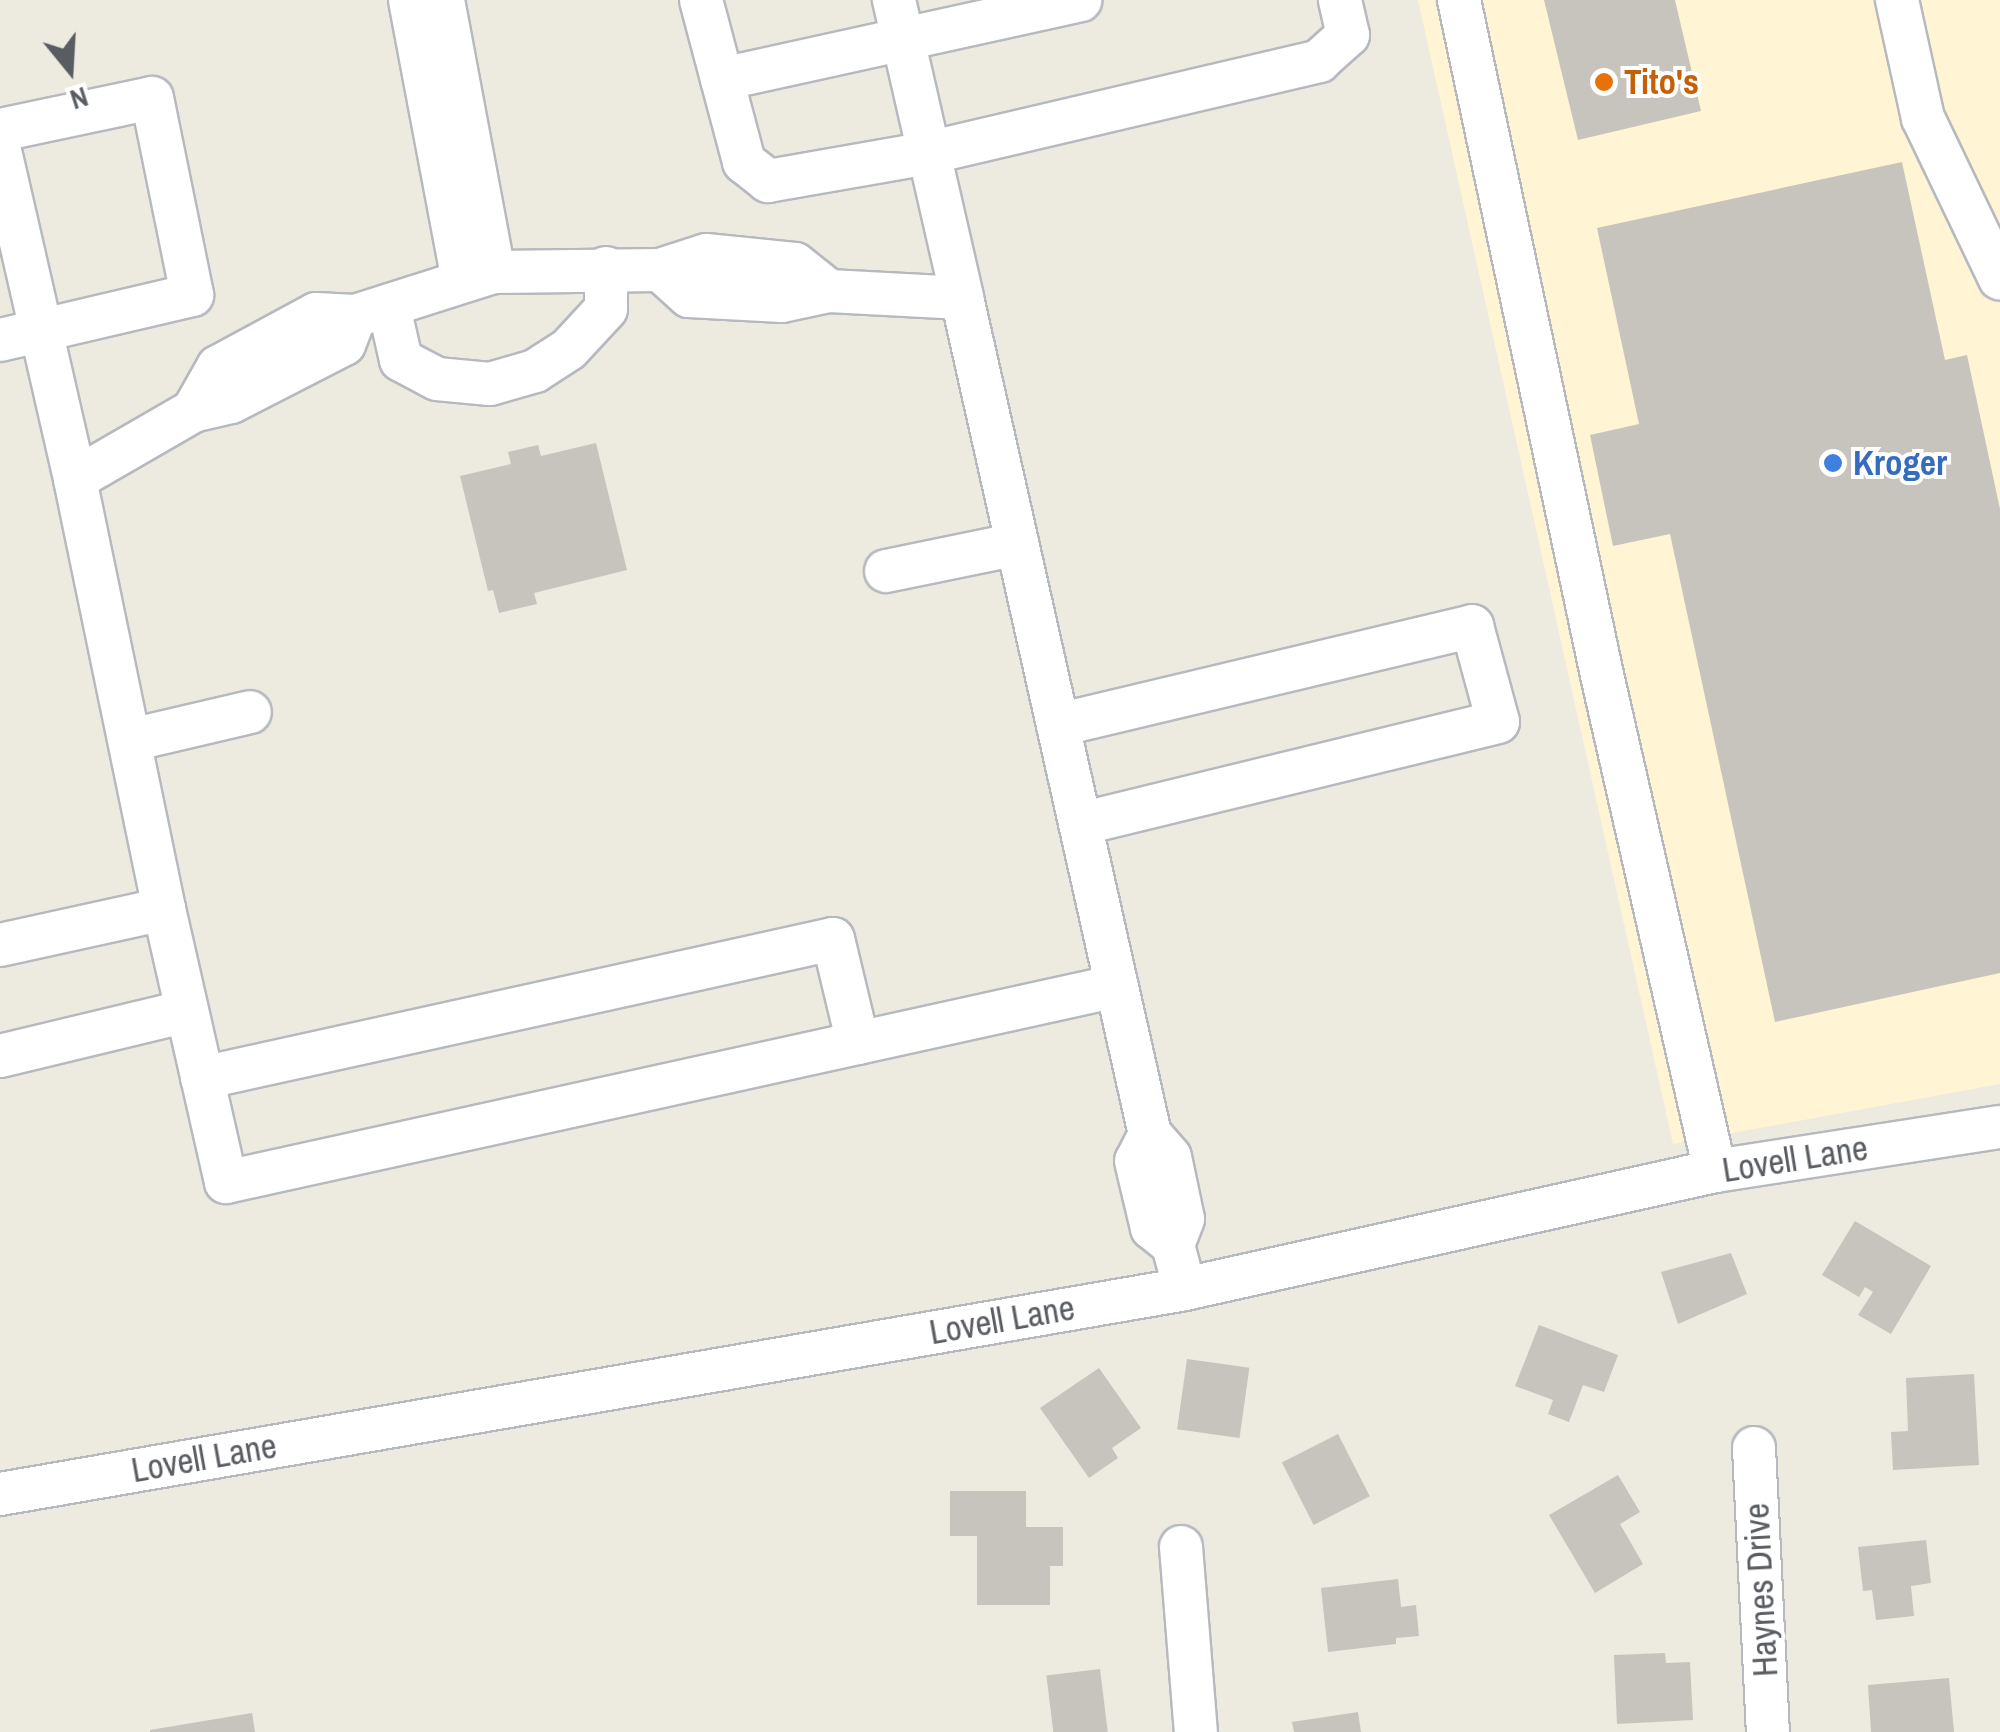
<!DOCTYPE html>
<style>
body{margin:0}
#map{position:relative;width:2000px;height:1732px;overflow:hidden;background:#edeae0;font-family:"Archivo Narrow",sans-serif}
div>[style]{position:absolute}
.commercial>*{inset:0;background:#fff4d3}
.building>*{inset:0;background:#c7c4bd;transform-origin:0 0}
.roads{filter:drop-shadow(2px 0 #b6b9be) drop-shadow(-2px 0 #b6b9be) drop-shadow(0 2px #b6b9be) drop-shadow(0 -2px #b6b9be)}
.minor>*{height:42px;margin:-21px;padding:0 21px;transform-origin:21px;border-radius:21px;background:#fff}
.dots>*{width:28px;height:28px;translate:-50% -50%;box-sizing:border-box;border:5px solid #fff;border-radius:50%}
span{translate:-50% -50%;white-space:nowrap;text-align:center;line-height:1.15;-webkit-text-stroke:8px #fff;paint-order:stroke}
.food-label{font-size:35px;color:#c56008;font-weight:700}
.left{translate:0 -50%;text-align:left}
.shop-label{font-size:35px;color:#366cbe;font-weight:700}
.street-label{font-size:35px;color:#595d62}
.north{position:absolute;left:20px;top:20px;width:100px;height:100px;-webkit-text-stroke:8px #fff;paint-order:stroke;rotate:162deg;font-size:28px;font-weight:700;line-height:40px;text-align:center;color:#595d62}
.north::after{content:'';display:block;margin:auto;width:35px;height:45px;background:#595d62;clip-path:polygon(50% 0,100% 100%,50% 72%,0 100%)}
</style>
<div id="map">
<div class="commercial">
<div style="clip-path:polygon(1418px 0,2000px 0,2000px 1084px,1673px 1144px)"></div>
</div>
<div class="building">
<div style="clip-path:polygon(1544px 0,1675px 0,1701px 111px,1578px 140px)"></div>
<div style="clip-path:polygon(1902px 162px,1945px 360px,1967px 355px,2000px 509px,2000px 973px,1775px 1022px,1670px 534px,1613px 546px,1590px 435px,1639px 424px,1597px 228px)"></div>
<div style="clip-path:polygon(596px 443px,627px 570px,534px 593px,537px 604px,499px 613px,493px 590px,488px 591px,460px 476px,511px 464px,508px 452px,538px 445px,541px 456px)"></div>
<div style="clip-path:polygon(1855px 1221px,1931px 1266px,1891px 1334px,1858px 1315px,1873px 1292px,1865px 1287px,1859px 1297px,1822px 1275px)"></div>
<div style="clip-path:polygon(1731px 1253px,1747px 1294px,1678px 1324px,1661px 1272px)"></div>
<div style="clip-path:polygon(1539px 1325px,1618px 1355px,1604px 1392px,1583px 1385px,1569px 1422px,1548px 1414px,1553px 1400px,1515px 1386px)"></div>
<div style="left:1187px;top:1359px;width:63px;height:71px;rotate:8deg"></div>
<div style="clip-path:polygon(1099px 1368px,1141px 1428px,1112px 1448px,1118px 1458px,1089px 1478px,1040px 1408px)"></div>
<div style="clip-path:polygon(1974px 1374px,1979px 1465px,1893px 1470px,1891px 1432px,1908px 1431px,1906px 1378px)"></div>
<div style="left:1338px;top:1434px;width:70px;height:63px;rotate:63deg"></div>
<div style="clip-path:polygon(1618px 1475px,1640px 1512px,1620px 1524px,1643px 1564px,1595px 1593px,1549px 1515px)"></div>
<div style="clip-path:polygon(950px 1491px,1026px 1491px,1026px 1527px,1063px 1527px,1063px 1566px,1050px 1566px,1050px 1605px,977px 1605px,977px 1536px,950px 1536px)"></div>
<div style="clip-path:polygon(1926px 1540px,1931px 1583px,1911px 1586px,1914px 1616px,1876px 1620px,1872px 1590px,1863px 1591px,1858px 1547px)"></div>
<div style="clip-path:polygon(1398px 1579px,1401px 1607px,1416px 1605px,1419px 1636px,1396px 1638px,1396px 1644px,1328px 1652px,1321px 1588px)"></div>
<div style="clip-path:polygon(1665px 1653px,1666px 1663px,1690px 1662px,1693px 1720px,1617px 1724px,1614px 1655px)"></div>
<div style="left:1100px;top:1669px;width:64px;height:54px;rotate:83deg"></div>
<div style="clip-path:polygon(1949px 1678px,1954px 1732px,1871px 1732px,1868px 1685px)"></div>
<div style="clip-path:polygon(1358px 1712px,1361px 1732px,1294px 1732px,1292px 1722px)"></div>
<div style="clip-path:polygon(252px 1713px,255px 1732px,150px 1732px,150px 1730px)"></div>
</div>
<div class="roads">
<div class="minor">
<div style="left:410px;top:0;width:286px;rotate:79.3deg"></div>
<div style="left:443px;top:0;width:277px;rotate:79.4deg"></div>
<div style="left:701px;top:0;width:168px;rotate:75.1deg"></div>
<div style="left:744px;top:162px;width:31px;rotate:38deg"></div>
<div style="left:768px;top:181px;width:162px;rotate:-9.9deg"></div>
<div style="left:928px;top:153px;width:402px;rotate:-13.2deg"></div>
<div style="left:1319px;top:61px;width:39px;rotate:-42deg"></div>
<div style="left:1348px;top:35px;width:36px;rotate:-103deg"></div>
<div style="left:894px;top:0;width:306px;rotate:77.1deg"></div>
<div style="left:1459px;top:0;width:690px;rotate:78.04deg"></div>
<div style="left:1602px;top:675px;width:509px;rotate:77.17deg"></div>
<div style="left:1897px;top:0;width:121px;rotate:77.6deg"></div>
<div style="left:1923px;top:118px;width:178px;rotate:64.4deg"></div>
<div style="left:722px;top:79px;width:367px;rotate:-12.4deg"></div>
<div style="left:0;top:130px;width:155px;rotate:-11.9deg"></div>
<div style="left:152px;top:98px;width:201px;rotate:78.5deg"></div>
<div style="left:192px;top:295px;width:197px;rotate:166.8deg"></div>
<div style="left:0;top:151px;width:336px;rotate:77.1deg"></div>
<div style="left:660px;top:270px;width:39px;rotate:42deg"></div>
<div style="left:689px;top:296px;width:93px;rotate:3.1deg"></div>
<div style="left:782px;top:301px;width:48px;rotate:-12deg"></div>
<div style="left:829px;top:291px;width:133px;rotate:3deg"></div>
<div style="left:962px;top:298px;width:857px;rotate:77.33deg"></div>
<div style="left:1150px;top:1134px;width:30px;rotate:49deg"></div>
<div style="left:1170px;top:1157px;width:63px;rotate:78.2deg"></div>
<div style="left:1183px;top:1219px;width:28px;rotate:111deg"></div>
<div style="left:389px;top:307px;width:54px;rotate:77.2deg"></div>
<div style="left:401px;top:360px;width:41px;rotate:27.8deg"></div>
<div style="left:437px;top:379px;width:53px;rotate:5.4deg"></div>
<div style="left:490px;top:384px;width:47px;rotate:-16.1deg"></div>
<div style="left:535px;top:371px;width:40px;rotate:-32.9deg"></div>
<div style="left:569px;top:349px;width:54px;rotate:-47.2deg"></div>
<div style="left:606px;top:309px;width:41px;rotate:-90deg"></div>
<div style="left:355px;top:316px;width:30px;rotate:111deg"></div>
<div style="left:344px;top:344px;width:127px;rotate:152.8deg"></div>
<div style="left:231px;top:402px;width:39px;rotate:167deg"></div>
<div style="left:193px;top:411px;width:136px;rotate:150deg"></div>
<div style="left:75px;top:479px;width:439px;rotate:78.3deg"></div>
<div style="left:164px;top:909px;width:280px;rotate:77.2deg"></div>
<div style="left:226px;top:1182px;width:912px;rotate:-12.41deg"></div>
<div style="left:193px;top:411px;width:51px;rotate:-60.4deg"></div>
<div style="left:218px;top:367px;width:111px;rotate:-28.4deg"></div>
<div style="left:316px;top:314px;width:39px;rotate:3deg"></div>
<div style="left:355px;top:316px;width:146px;rotate:-17.6deg"></div>
<div style="left:494px;top:272px;width:166px;rotate:-0.7deg"></div>
<div style="left:660px;top:270px;width:48px;rotate:-18.1deg"></div>
<div style="left:706px;top:255px;width:89px;rotate:5.8deg"></div>
<div style="left:795px;top:264px;width:43px;rotate:38.5deg"></div>
<div style="left:886px;top:571px;width:134px;rotate:-11.6deg"></div>
<div style="left:1058px;top:725px;width:426px;rotate:-13.4deg"></div>
<div style="left:1472px;top:626px;width:99px;rotate:74.8deg"></div>
<div style="left:1498px;top:722px;width:430px;rotate:166.3deg"></div>
<div style="left:131px;top:740px;width:122px;rotate:-13.2deg"></div>
<div style="left:0;top:945px;width:168px;rotate:-12.4deg"></div>
<div style="left:0;top:1056px;width:192px;rotate:-13.5deg"></div>
<div style="left:202px;top:1078px;width:646px;rotate:-12.42deg"></div>
<div style="left:833px;top:939px;width:107px;rotate:76.5deg"></div>
<div style="left:1150px;top:1134px;width:30px;rotate:117deg"></div>
<div style="left:1136px;top:1161px;width:69px;rotate:76.6deg"></div>
<div style="left:1152px;top:1228px;width:27px;rotate:39deg"></div>
<div style="left:1173px;top:1245px;width:24px;rotate:75deg"></div>
<div style="left:1754px;top:1448px;width:284px;rotate:87.2deg"></div>
<div style="left:0;top:1494px;width:1203px;rotate:-9.81deg"></div>
<div style="left:1185px;top:1289px;width:543px;rotate:-12.55deg"></div>
<div style="left:1715px;top:1171px;width:288px;rotate:-8.8deg"></div>
<div style="left:1181px;top:1547px;width:186px;rotate:85.4deg"></div>
</div>
</div>
<div class="dots">
<div style="left:1604px;top:82px;background:#e8710a"></div>
<div style="left:1833px;top:463px;background:#3f7fe0"></div>
</div>
<div class="food-label">
<span class="left" style="left:1624px;top:82px">Tito's</span>
</div>
<div class="shop-label">
<span class="left" style="left:1853px;top:463px">Kroger</span>
</div>
<div class="street-label">
<span style="left:1795px;top:1159px;rotate:-9deg">Lovell Lane</span>
<span style="left:1002px;top:1320px;rotate:-10deg">Lovell Lane</span>
<span style="left:204px;top:1458px;rotate:-10deg">Lovell Lane</span>
<span style="left:1761px;top:1590px;rotate:-93deg">Haynes Drive</span>
</div>
<div class="north">N</div>
</div>
